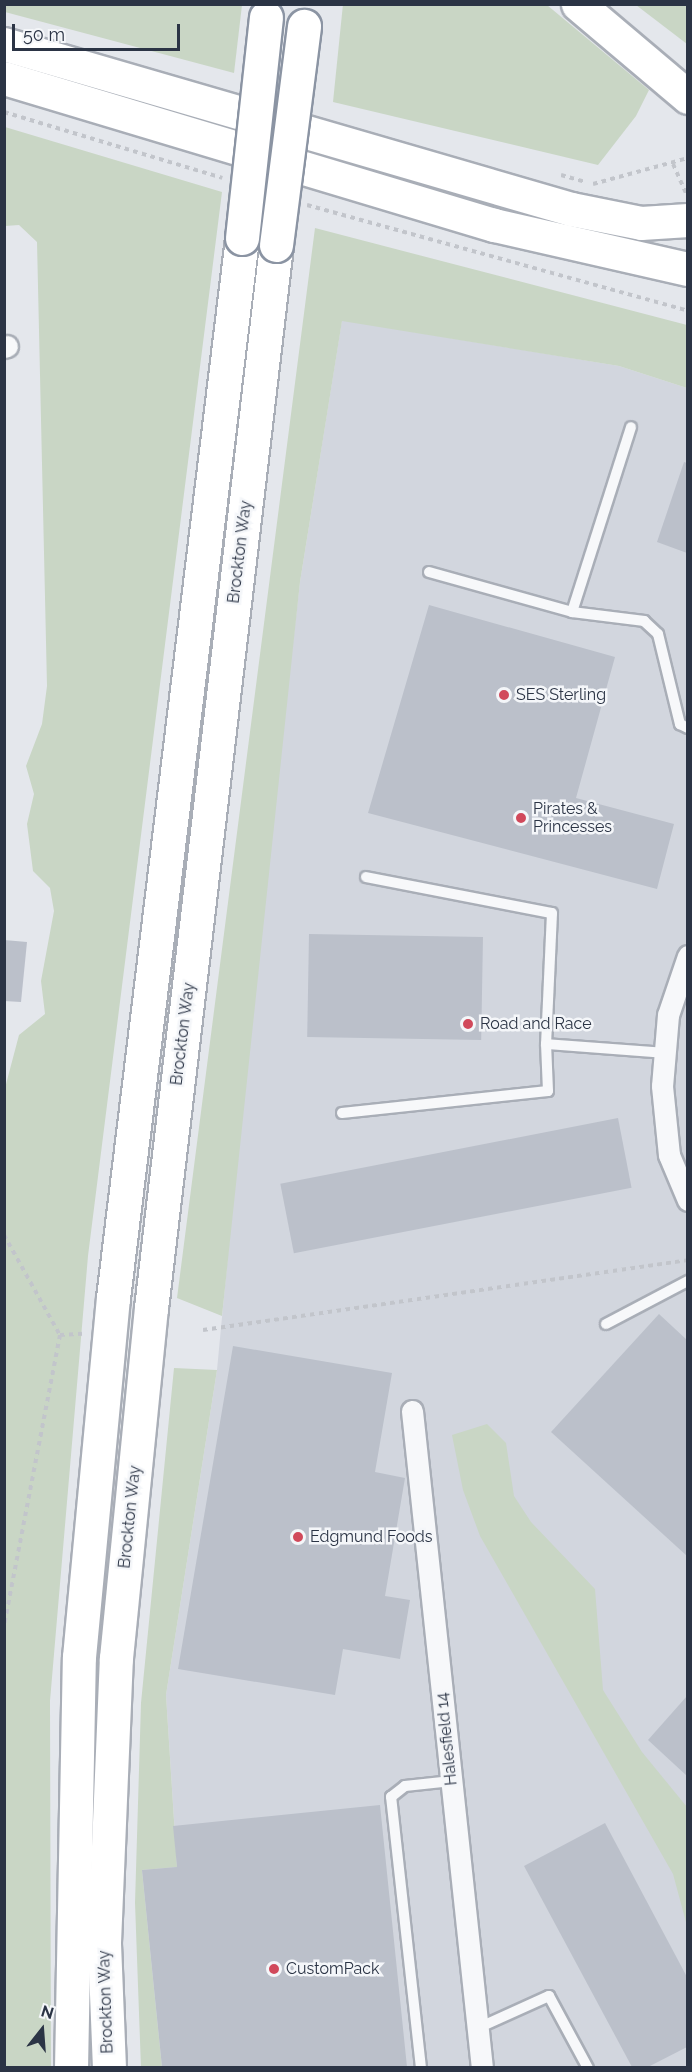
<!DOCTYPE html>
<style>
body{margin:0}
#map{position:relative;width:692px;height:2072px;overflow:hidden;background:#e4e7ec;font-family:Raleway,sans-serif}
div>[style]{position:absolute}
.built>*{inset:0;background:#d2d6de}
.green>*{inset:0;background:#c9d6c5}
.building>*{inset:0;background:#bbc0ca;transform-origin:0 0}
.path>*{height:4px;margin-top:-2px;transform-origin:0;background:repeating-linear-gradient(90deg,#c2c5cb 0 4.5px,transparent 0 9px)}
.roads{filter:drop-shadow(2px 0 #a9aeb7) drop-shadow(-2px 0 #a9aeb7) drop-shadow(0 2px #a9aeb7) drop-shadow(0 -2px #a9aeb7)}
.lane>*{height:10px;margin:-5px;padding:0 5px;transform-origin:5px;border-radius:5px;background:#f7f8fa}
.street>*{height:21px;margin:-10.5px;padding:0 10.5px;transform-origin:10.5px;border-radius:10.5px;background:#f7f8fa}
.primary>*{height:33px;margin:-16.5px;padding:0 16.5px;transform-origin:16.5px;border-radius:16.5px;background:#fff}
.highway>*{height:33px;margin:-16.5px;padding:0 16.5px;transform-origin:16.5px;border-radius:16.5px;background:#fff}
.bridges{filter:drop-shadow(2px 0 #8b94a3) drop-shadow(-2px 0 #8b94a3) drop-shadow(0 2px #8b94a3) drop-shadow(0 -2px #8b94a3)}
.highway-bridge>*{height:33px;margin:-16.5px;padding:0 16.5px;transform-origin:16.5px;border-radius:16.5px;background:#fff}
.dots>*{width:16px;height:16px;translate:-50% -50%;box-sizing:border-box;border:3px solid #f4f6f9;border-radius:50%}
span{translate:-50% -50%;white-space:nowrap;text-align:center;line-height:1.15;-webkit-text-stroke:5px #f4f6f9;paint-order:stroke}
.street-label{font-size:16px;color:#2b3445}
.poi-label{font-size:16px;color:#2b3445}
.left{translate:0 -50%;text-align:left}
.frame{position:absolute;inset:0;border:6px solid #2b3445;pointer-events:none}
.north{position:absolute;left:12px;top:2000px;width:60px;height:60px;-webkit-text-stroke:4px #f4f6f9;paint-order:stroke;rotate:17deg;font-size:16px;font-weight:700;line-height:24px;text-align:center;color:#2b3445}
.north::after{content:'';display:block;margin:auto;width:21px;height:27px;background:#2b3445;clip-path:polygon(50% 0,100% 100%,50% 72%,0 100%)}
.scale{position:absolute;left:12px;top:24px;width:168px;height:27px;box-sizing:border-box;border:3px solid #2b3445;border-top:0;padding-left:8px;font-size:18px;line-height:21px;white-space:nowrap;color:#2b3445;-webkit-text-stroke:4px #f4f6f9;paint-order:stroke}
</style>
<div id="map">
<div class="built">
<div style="clip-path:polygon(342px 320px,619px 366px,687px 388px,687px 2067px,162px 2067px,142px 1870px,177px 1866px,166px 1695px,217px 1370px,255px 971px,300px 582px)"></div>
</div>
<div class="green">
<div style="clip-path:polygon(343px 4px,547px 5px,649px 90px,636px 116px,598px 165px,333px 102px)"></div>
<div style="clip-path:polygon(4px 5px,242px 5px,234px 73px,5px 12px)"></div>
<div style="clip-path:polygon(636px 5px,687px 5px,687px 44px)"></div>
<div style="clip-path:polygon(5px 127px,222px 192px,88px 1256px,50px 1701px,51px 2068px,4px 2067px,5px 1088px,19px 1035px,45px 1014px,41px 981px,54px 911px,50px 888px,33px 871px,27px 824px,34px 794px,26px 766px,42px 724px,47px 686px,37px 242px,19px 225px,5px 226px)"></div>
<div style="clip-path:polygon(315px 228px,687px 325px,687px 388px,619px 366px,342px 321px,300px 582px,222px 1316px,177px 1298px)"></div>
<div style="clip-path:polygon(174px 1368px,217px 1370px,166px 1695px,177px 1867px,142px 1870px,162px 2067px,141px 2068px,135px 1903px,141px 1703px)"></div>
<div style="clip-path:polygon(487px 1424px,506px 1443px,514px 1496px,531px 1522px,595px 1589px,603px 1690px,642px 1752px,687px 1807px,687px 1926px,673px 1874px,480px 1536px,463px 1490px,452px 1435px)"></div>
</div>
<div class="building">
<div style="clip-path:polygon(684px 462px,687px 463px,687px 553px,657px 542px)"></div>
<div style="clip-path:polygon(429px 605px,615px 657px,576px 798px,674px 824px,657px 889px,368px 813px)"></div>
<div style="left:309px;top:934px;width:174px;height:103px;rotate:1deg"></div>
<div style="clip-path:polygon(4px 940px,27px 942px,21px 1002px,4px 1001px)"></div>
<div style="left:618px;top:1118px;width:71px;height:344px;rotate:79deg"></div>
<div style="clip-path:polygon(659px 1314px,687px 1340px,687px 1556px,551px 1432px)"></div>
<div style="clip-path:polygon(233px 1346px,392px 1373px,375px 1472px,405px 1478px,385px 1596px,410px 1600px,400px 1659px,343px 1649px,335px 1695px,178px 1669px)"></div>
<div style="clip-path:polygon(687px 1696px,687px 1776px,648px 1740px)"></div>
<div style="clip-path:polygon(380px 1805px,407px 2067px,162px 2067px,142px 1870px,177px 1867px,173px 1826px)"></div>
<div style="clip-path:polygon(605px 1823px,687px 1977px,687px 2047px,648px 2067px,632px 2067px,524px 1866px)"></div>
</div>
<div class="path">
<div style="left:4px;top:112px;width:228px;rotate:16.8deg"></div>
<div style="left:673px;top:164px;width:32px;rotate:66deg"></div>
<div style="left:561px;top:175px;width:26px;rotate:16deg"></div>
<div style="left:593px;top:184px;width:98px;rotate:-15.3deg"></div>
<div style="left:307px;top:205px;width:395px;rotate:15.5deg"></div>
<div style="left:4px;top:1235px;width:115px;rotate:60.8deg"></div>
<div style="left:60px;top:1335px;width:295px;rotate:100.9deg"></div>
<div style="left:203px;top:1330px;width:490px;rotate:-8.2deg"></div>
<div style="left:60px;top:1335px;width:22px;rotate:-3deg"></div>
</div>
<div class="roads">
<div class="lane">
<div style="left:429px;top:572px;width:148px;rotate:15.6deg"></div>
<div style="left:572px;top:612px;width:73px;rotate:7.1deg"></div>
<div style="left:644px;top:621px;width:19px;rotate:43deg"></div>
<div style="left:658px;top:634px;width:93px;rotate:76.3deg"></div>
<div style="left:680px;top:724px;width:9px;rotate:27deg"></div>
<div style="left:572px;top:612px;width:194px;rotate:-72.3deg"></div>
<div style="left:366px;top:877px;width:189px;rotate:11deg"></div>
<div style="left:552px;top:913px;width:131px;rotate:92.6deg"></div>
<div style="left:546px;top:1044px;width:119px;rotate:4.3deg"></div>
<div style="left:342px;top:1113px;width:207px;rotate:-6.1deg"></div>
<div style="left:548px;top:1091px;width:47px;rotate:-92.4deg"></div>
<div style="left:606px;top:1324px;width:93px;rotate:-27.7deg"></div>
<div style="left:478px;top:2028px;width:78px;rotate:-24.3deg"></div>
<div style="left:549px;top:1996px;width:82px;rotate:61.6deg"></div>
<div style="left:421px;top:2068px;width:273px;rotate:-96.3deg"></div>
<div style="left:391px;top:1797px;width:18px;rotate:-38deg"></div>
<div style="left:405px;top:1786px;width:47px;rotate:-6.1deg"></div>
</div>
<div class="street">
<div style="left:4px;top:347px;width:3px;rotate:-18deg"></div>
<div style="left:688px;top:956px;width:62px;rotate:108.7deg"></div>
<div style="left:668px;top:1015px;width:71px;rotate:94.8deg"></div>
<div style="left:662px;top:1086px;width:69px;rotate:84.2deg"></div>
<div style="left:669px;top:1155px;width:49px;rotate:67.1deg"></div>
<div style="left:412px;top:1411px;width:661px;rotate:83.92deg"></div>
</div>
<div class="primary">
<div style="left:4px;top:44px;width:591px;rotate:16.23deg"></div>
<div style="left:571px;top:209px;width:71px;rotate:11.3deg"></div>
<div style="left:641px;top:223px;width:47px;rotate:-3.7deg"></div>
<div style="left:4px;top:78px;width:512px;rotate:16.7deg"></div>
<div style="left:494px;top:225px;width:199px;rotate:12.8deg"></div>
</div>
<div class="highway">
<div style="left:578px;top:4px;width:144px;rotate:40.2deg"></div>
<div style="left:71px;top:2068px;width:411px;rotate:-88.9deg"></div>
<div style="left:79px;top:1657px;width:361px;rotate:-84.6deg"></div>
<div style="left:113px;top:1298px;width:1068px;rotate:-83.06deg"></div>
<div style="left:109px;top:2068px;width:126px;rotate:-92.3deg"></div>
<div style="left:104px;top:1942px;width:284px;rotate:-87.6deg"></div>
<div style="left:116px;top:1658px;width:352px;rotate:-84.3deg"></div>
<div style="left:151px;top:1308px;width:1070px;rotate:-83.29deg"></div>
</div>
</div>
<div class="bridges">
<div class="highway-bridge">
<div style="left:242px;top:238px;width:222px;rotate:-83.8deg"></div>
<div style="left:276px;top:245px;width:221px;rotate:-82.7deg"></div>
</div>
</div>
<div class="dots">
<div style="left:504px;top:695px;background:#d1495b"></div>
<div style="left:521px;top:818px;background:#d1495b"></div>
<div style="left:468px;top:1024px;background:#d1495b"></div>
<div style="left:298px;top:1537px;background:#d1495b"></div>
<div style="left:274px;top:1969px;background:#d1495b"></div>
</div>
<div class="street-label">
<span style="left:240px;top:552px;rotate:-83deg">Brockton Way</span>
<span style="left:183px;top:1034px;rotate:-83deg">Brockton Way</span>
<span style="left:130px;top:1517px;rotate:-84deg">Brockton Way</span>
<span style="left:447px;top:1739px;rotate:-96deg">Halesfield 14</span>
<span style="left:106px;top:2002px;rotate:-92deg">Brockton Way</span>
</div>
<div class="poi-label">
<span class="left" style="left:516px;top:695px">SES Sterling</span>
<span class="left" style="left:533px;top:818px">Pirates &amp;<br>Princesses</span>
<span class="left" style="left:480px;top:1024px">Road and Race</span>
<span class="left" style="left:310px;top:1537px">Edgmund Foods</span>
<span class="left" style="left:286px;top:1969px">CustomPack</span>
</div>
<div class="frame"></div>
<div class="north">N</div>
<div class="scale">50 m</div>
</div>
